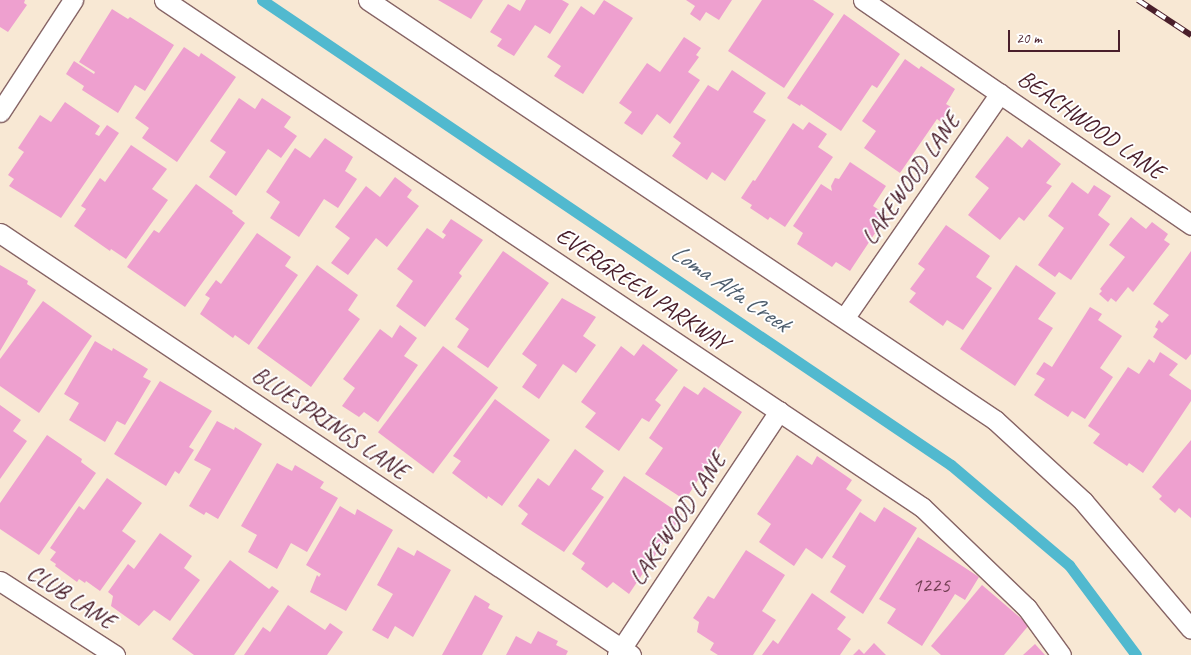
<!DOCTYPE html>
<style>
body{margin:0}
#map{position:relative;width:1191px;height:655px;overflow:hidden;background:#f8e8d4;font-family:Caveat,sans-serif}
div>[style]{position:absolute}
.stream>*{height:11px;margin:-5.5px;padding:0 5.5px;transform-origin:5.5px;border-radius:5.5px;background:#51b9cf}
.building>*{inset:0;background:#eea0cf;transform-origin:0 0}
.roads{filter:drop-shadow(1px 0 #876566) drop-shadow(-1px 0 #876566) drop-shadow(0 1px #876566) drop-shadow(0 -1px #876566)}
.lane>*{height:19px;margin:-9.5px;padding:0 9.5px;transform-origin:9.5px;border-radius:9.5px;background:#fff}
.rail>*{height:5.5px;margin-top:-2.75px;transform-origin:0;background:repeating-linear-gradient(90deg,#fff 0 11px,#4a1f2b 0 22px);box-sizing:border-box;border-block:1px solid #4a1f2b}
span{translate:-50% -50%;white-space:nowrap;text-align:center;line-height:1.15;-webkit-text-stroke:4px #fff;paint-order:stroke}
.number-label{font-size:21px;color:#733f54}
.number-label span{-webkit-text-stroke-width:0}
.street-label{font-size:24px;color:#4a1f2b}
.water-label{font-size:25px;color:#4d5d6d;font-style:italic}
.scale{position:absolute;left:1008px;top:30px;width:112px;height:22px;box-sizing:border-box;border:2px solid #4a1f2b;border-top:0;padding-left:6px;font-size:15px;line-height:18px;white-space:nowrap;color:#4a1f2b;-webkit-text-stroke:4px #fff;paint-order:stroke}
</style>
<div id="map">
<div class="stream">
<div style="left:262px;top:0;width:831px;rotate:34.02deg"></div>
<div style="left:951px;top:465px;width:155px;rotate:40.3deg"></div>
<div style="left:1069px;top:565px;width:112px;rotate:53.3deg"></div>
</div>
<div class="building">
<div style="clip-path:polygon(0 0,25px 0,24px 3px,27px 5px,8px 32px,0 27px)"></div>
<div style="clip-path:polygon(438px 0,483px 0,471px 19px)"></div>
<div style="clip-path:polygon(526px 0,562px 0,569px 4px,550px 34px,535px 25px,514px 56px,497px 46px,502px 39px,490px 32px,508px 4px,520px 11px)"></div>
<div style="clip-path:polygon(604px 0,633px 18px,583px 94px,554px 76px,561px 66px,547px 57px,581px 6px,594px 15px)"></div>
<div style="clip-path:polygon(686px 0,732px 0,719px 20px,706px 12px,700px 21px,690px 14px,695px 6px)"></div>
<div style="clip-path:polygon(762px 0,813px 0,834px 14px,784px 88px,728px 51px)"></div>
<div style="clip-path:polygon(112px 9px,128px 19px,130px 17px,174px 45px,145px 91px,135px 85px,118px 113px,82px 90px,84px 86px,66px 74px,74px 61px,94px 74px,95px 72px,79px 62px)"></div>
<div style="clip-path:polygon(844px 14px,900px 54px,877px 88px,872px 85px,841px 131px,801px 104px,800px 106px,787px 98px)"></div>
<div style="clip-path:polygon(684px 37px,701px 48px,696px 55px,699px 57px,688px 72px,700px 80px,670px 124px,657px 114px,642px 135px,624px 123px,632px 112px,619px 103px,647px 63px,660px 72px)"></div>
<div style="clip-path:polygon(184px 47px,199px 57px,201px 53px,236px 77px,177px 162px,142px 138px,149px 128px,135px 118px)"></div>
<div style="clip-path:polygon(905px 59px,919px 69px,921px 66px,955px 89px,946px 104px,951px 107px,941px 122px,937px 119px,900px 173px,864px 148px,876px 131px,862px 121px)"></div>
<div style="clip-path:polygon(732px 70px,766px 93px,753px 112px,766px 120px,725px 181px,712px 172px,707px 180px,672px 156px,681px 143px,673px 137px,708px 85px,718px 91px)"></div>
<div style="clip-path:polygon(239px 98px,255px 109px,262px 98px,291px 117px,284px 127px,297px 136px,281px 158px,268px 149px,236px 196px,209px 177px,226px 152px,210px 141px)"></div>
<div style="clip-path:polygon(65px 102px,100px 126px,95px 134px,99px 136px,107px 125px,119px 133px,61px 218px,9px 186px,14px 179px,8px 175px,24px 152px,18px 148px,40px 115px,51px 122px)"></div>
<div style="clip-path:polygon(809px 122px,827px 134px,818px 147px,833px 157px,785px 227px,770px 217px,768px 220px,750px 208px,752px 205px,741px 198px,753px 180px,755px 181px,793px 123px,803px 130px)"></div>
<div style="clip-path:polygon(1007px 136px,1022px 148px,1029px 139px,1061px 164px,1046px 183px,1052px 186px,1024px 221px,1019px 217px,1000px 240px,968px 215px,989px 188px,975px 177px)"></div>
<div style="clip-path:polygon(325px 138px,353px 157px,345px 171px,357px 179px,338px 208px,324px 199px,299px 237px,270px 218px,280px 202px,266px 192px,295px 148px,310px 158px)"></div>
<div style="clip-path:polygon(131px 145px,167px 169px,152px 189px,168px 200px,126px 259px,111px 249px,110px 251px,74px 226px,86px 209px,81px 206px,100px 178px,105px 182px)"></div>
<div style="clip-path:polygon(850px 162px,886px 186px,873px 206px,887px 215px,850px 271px,836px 262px,832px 267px,797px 244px,803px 233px,793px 226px,821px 184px,832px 191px,831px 186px,835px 178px,839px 179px)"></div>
<div style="clip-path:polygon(395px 177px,412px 190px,407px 197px,419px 206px,387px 247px,376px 238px,348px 275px,331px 263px,350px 238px,335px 227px,366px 186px,380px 197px)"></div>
<div style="clip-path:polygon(1072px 182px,1088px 194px,1094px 185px,1111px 196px,1098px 215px,1110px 224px,1071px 280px,1059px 272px,1055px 277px,1038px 265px,1064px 228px,1048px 216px)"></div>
<div style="clip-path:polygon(196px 184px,233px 211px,232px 213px,245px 223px,185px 307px,127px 267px,154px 230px,159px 233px)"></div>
<div style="clip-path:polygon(1131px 217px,1146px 229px,1152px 222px,1168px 234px,1164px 240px,1170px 244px,1133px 292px,1128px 287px,1116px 302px,1111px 298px,1108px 302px,1099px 294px,1102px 291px,1100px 289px,1125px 257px,1109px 245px)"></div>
<div style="clip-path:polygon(451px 219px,483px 240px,459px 273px,462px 276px,425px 327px,396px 306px,413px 281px,397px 269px,427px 228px,443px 239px,446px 235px,442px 232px)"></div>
<div style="clip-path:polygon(946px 225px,990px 256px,976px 277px,992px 288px,963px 330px,947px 320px,943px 326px,909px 302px,916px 293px,910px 289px,925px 269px,918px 264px)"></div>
<div style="clip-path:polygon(257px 233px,291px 257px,285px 266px,298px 275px,249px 345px,235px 335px,233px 338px,200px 314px,210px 298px,205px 295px,216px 280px,221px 284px)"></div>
<div style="clip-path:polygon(503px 251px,549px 283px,488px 368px,457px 347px,469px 329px,455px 319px)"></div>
<div style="clip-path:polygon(1191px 251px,1191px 354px,1186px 360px,1153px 337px,1158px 329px,1155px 327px,1159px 320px,1162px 323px,1169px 315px,1153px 304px)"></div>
<div style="clip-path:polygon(0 265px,28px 281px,27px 284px,36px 290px,0 351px)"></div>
<div style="clip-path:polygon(317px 265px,358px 295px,348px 310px,360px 319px,311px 387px,257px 348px)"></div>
<div style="clip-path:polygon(1016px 265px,1056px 293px,1038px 319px,1053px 328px,1015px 386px,960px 349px)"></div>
<div style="clip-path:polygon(562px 298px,596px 317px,583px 336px,596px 345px,576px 373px,563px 364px,539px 399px,522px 387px,537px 365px,522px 354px)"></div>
<div style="clip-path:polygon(43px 301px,92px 336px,39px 413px,0 386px,0 359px)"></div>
<div style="clip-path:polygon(1090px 307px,1102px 314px,1098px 320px,1122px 336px,1100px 368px,1113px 377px,1085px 419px,1072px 411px,1068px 417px,1034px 395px,1045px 379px,1036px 374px,1044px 362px,1052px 367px)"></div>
<div style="clip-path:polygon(400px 325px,417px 338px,404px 356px,418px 365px,378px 422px,364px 412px,359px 417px,342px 406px,355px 388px,343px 379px,380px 329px,392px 338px)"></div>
<div style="clip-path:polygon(95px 341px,112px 351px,113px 348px,148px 369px,143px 377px,151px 381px,125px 425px,117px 421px,105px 442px,69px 420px,79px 403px,64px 394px)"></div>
<div style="clip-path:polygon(643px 344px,678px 370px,655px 400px,661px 405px,649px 422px,642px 418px,619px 451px,585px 427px,596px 413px,581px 402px,621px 346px,634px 356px)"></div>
<div style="left:443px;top:346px;width:69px;height:108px;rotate:37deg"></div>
<div style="clip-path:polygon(1160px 352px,1178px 364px,1169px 375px,1191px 390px,1191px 401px,1143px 473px,1129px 463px,1127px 466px,1093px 443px,1100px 434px,1088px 426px,1128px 367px,1139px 374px,1149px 359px,1154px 363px)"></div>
<div style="clip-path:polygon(160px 381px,212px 411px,189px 447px,194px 450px,179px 474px,175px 471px,166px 486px,114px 454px)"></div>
<div style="clip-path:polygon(684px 386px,698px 395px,704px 387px,742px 412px,685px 500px,645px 474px,663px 448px,649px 438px)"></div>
<div style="clip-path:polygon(495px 399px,550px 440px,502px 506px,488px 496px,487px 499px,452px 473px,461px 461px,453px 456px)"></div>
<div style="clip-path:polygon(0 405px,21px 420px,13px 431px,27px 441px,0 479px)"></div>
<div style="clip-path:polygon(217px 421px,234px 430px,235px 427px,262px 444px,218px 519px,206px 512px,204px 515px,189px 506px,211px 469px,194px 460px)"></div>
<div style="clip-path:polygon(47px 435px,82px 459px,81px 462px,96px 473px,39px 555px,0 529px,0 503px)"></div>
<div style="clip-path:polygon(1191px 440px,1191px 518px,1179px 508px,1175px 513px,1159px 499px,1162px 496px,1152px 487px)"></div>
<div style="clip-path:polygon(575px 449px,604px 471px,591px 489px,604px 497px,564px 552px,521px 524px,528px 514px,518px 506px,538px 478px,549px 486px)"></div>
<div style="clip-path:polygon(797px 455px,812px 465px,817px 456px,852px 480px,846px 489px,862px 500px,822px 559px,806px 548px,794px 566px,759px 542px,771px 524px,757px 514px)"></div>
<div style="clip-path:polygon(277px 463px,292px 471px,295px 465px,324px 482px,320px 488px,338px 498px,307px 552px,291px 543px,277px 569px,248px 552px,257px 535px,241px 526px)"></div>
<div style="clip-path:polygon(624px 476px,682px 515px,629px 594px,613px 582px,607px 588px,581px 569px,585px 563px,572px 554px)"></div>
<div style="clip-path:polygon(107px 478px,142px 503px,122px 531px,136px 541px,100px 591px,86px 581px,85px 583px,79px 579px,77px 582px,55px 566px,56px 564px,50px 560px,56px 552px,50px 548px,79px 506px,84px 510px)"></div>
<div style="clip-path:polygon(340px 506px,355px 515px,357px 509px,393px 530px,346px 611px,310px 592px,317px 575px,319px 577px,321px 574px,306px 565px)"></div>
<div style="clip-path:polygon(884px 507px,917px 528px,863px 614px,830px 592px,846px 566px,832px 557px,860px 512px,875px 522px)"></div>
<div style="clip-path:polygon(160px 533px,192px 556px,184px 568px,200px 580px,170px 621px,154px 610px,139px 626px,111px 606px,113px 596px,108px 592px,128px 564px,134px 569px)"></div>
<div style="clip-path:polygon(918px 537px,979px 577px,965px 600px,955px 594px,922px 646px,887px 623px,896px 609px,879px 599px)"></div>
<div style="clip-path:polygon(398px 547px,414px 556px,417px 550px,451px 570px,413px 637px,395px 626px,388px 639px,372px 630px,393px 594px,377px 585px)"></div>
<div style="clip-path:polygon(746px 550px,785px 575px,762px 611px,776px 620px,753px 655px,718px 655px,710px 650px,714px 643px,697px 632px,699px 622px,693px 618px,708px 596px,714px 599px)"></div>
<div style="clip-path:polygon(230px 560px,269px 589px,272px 586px,279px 591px,234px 655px,194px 655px,172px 639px)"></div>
<div style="clip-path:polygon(982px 585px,1029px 625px,1004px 655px,941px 655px,931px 646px)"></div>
<div style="clip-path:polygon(812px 593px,846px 617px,837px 629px,851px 639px,840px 655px,762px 655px,773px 640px,778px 644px)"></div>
<div style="clip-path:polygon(475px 595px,490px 604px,488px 608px,503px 616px,482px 655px,442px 655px)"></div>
<div style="clip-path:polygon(288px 605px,325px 630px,330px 623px,343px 632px,327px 655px,244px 655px,263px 627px,270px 632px)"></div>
<div style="clip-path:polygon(538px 631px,558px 641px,556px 645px,568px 651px,566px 655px,506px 655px,516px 636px,531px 644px)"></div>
<div style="clip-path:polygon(874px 643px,886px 655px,853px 655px,859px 649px,864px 654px)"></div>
<div style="clip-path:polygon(1035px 644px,1045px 655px,1023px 655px)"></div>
</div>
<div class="roads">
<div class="lane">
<div style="left:164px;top:0;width:912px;rotate:33.78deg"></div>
<div style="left:922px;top:507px;width:146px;rotate:43.9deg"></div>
<div style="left:1027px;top:608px;width:58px;rotate:54.1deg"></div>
<div style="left:368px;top:0;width:755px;rotate:33.82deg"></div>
<div style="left:995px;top:420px;width:120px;rotate:42.6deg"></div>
<div style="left:1083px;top:501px;width:167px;rotate:49.8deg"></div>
<div style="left:863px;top:0;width:398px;rotate:34.4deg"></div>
<div style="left:0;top:112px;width:134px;rotate:-56.9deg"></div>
<div style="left:0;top:233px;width:759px;rotate:33.77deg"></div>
<div style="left:845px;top:317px;width:272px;rotate:-55.3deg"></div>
<div style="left:0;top:581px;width:137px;rotate:32.8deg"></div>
<div style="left:617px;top:655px;width:293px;rotate:-56.4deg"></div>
</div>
</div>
<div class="rail">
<div style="left:1138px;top:0;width:64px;rotate:33.4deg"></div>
</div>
<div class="number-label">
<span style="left:931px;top:585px">1225</span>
</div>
<div class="street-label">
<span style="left:1091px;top:125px;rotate:35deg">BEACHWOOD LANE</span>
<span style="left:911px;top:179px;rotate:-55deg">LAKEWOOD LANE</span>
<span style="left:642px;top:289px;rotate:34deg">EVERGREEN PARKWAY</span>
<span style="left:330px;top:423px;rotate:34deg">BLUESPRINGS LANE</span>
<span style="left:678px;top:519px;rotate:-56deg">LAKEWOOD LANE</span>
<span style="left:71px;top:597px;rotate:33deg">CLUB LANE</span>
</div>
<div class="water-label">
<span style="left:730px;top:288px;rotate:34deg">Loma Alta Creek</span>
</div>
<div class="scale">20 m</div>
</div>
